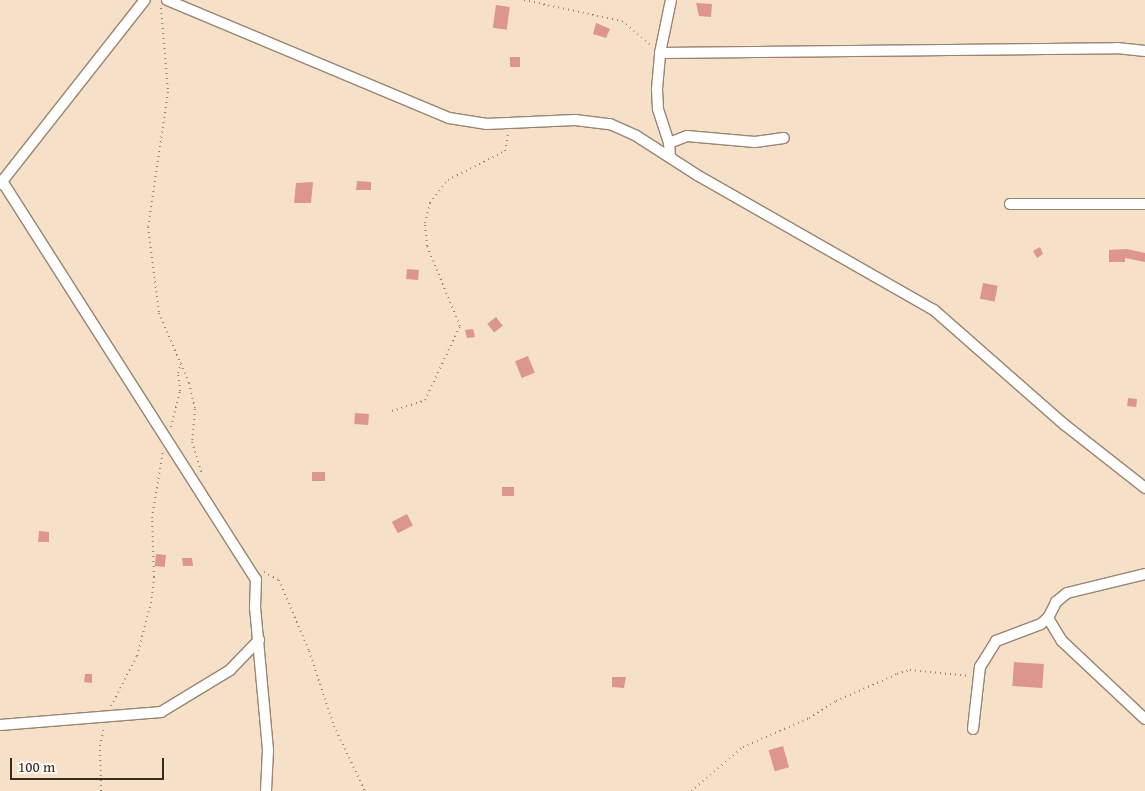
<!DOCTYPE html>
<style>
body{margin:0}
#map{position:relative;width:1145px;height:791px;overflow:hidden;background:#f6e0c7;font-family:"Gentium Book Plus",serif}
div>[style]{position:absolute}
.building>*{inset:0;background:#dc968e;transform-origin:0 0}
.path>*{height:2px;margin-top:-1px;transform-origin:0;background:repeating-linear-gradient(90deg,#988572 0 1px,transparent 0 5px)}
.roads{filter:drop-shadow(1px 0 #988572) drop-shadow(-1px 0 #988572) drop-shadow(0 1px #988572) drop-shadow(0 -1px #988572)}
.minor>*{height:10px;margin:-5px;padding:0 5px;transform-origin:5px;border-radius:5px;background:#fff}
span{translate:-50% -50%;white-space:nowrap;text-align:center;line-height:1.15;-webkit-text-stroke:4px #fdfcf7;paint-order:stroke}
.scale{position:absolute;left:10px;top:758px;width:154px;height:22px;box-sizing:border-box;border:2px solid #3b2a1e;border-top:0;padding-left:6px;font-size:15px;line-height:18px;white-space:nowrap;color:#3b2a1e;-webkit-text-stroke:4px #fdfcf7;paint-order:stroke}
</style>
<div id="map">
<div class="building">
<div style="clip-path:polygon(696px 3px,712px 4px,711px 17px,699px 16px)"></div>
<div style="left:496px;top:5px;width:14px;height:23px;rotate:8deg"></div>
<div style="clip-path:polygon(596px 23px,610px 29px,606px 38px,593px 34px)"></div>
<div style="left:510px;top:57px;width:10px;height:10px"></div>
<div style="clip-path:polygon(357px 181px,371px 182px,371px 190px,356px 190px)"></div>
<div style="clip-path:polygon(313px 182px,311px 203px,294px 203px,296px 183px)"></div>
<div style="clip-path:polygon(1040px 247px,1043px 254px,1037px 258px,1033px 251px)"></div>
<div style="clip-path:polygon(1127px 249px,1145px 253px,1145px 262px,1125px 258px,1125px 262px,1109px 262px,1109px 250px)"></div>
<div style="left:407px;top:269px;width:12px;height:10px;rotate:5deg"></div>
<div style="left:983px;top:283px;width:15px;height:16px;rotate:11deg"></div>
<div style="left:496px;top:317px;width:11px;height:11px;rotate:52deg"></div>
<div style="clip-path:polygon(473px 329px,475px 337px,467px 338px,465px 330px)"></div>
<div style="left:528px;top:356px;width:18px;height:14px;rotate:68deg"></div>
<div style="left:1128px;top:398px;width:9px;height:8px;rotate:6deg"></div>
<div style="left:355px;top:413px;width:14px;height:11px;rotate:4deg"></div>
<div style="left:312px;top:472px;width:13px;height:9px"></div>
<div style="left:502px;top:487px;width:12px;height:9px"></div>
<div style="left:407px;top:514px;width:13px;height:17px;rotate:63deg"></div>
<div style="clip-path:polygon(39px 531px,49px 532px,49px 542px,38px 542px)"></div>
<div style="left:156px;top:554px;width:10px;height:12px;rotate:6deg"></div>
<div style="clip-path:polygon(182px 558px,192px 558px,193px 566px,183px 566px)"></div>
<div style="left:1014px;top:662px;width:30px;height:24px;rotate:4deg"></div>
<div style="clip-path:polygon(85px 674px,92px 674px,92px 683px,84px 682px)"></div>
<div style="clip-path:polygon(612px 677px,626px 677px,624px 688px,612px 687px)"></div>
<div style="left:783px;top:746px;width:22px;height:15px;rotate:74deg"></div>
</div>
<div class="path">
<div style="left:524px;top:0;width:100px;rotate:12.1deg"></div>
<div style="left:622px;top:21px;width:38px;rotate:40deg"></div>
<div style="left:161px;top:8px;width:84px;rotate:85.2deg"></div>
<div style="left:168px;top:92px;width:136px;rotate:98.4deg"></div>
<div style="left:148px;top:227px;width:87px;rotate:82.7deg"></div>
<div style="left:159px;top:313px;width:76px;rotate:66.8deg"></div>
<div style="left:189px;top:383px;width:27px;rotate:77deg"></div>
<div style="left:195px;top:409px;width:33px;rotate:95deg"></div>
<div style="left:192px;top:442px;width:34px;rotate:73deg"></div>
<div style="left:392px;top:411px;width:35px;rotate:-18deg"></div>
<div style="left:425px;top:400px;width:82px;rotate:-64.7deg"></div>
<div style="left:460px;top:326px;width:87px;rotate:-112.4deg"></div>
<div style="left:427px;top:246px;width:23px;rotate:-95deg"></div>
<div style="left:425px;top:223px;width:21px;rotate:-76deg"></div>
<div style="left:430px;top:203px;width:29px;rotate:-52deg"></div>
<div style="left:448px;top:180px;width:64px;rotate:-27deg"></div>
<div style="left:505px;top:151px;width:17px;rotate:-80deg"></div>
<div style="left:171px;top:427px;width:37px;rotate:-76deg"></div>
<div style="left:180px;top:391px;width:18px;rotate:-96deg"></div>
<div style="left:178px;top:373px;width:13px;rotate:-72deg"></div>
<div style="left:264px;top:572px;width:17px;rotate:28deg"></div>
<div style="left:279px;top:580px;width:77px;rotate:67.1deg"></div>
<div style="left:309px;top:651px;width:79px;rotate:71.6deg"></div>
<div style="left:334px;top:726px;width:72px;rotate:64.5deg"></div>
<div style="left:111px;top:706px;width:56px;rotate:-62.5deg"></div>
<div style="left:137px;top:656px;width:55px;rotate:-75.2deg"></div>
<div style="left:151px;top:603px;width:26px;rotate:-83deg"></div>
<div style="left:154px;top:577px;width:59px;rotate:-91.9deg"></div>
<div style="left:152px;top:518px;width:68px;rotate:-80.7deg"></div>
<div style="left:101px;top:791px;width:45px;rotate:-91.3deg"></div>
<div style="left:100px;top:746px;width:19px;rotate:-78deg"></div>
<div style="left:691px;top:791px;width:68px;rotate:-40.2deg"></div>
<div style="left:743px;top:747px;width:72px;rotate:-23.7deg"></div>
<div style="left:809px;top:718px;width:32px;rotate:-32deg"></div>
<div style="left:836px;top:701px;width:67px;rotate:-23.9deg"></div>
<div style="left:897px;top:674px;width:14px;rotate:-17deg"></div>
<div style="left:910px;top:670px;width:60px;rotate:5.7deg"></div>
</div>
<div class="roads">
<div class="minor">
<div style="left:167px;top:0;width:306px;rotate:22.7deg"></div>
<div style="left:449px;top:118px;width:37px;rotate:9deg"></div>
<div style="left:486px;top:124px;width:89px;rotate:-2.6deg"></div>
<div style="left:575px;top:120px;width:35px;rotate:7deg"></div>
<div style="left:610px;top:124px;width:27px;rotate:24deg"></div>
<div style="left:635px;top:135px;width:74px;rotate:32.8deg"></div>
<div style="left:697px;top:175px;width:273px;rotate:29.7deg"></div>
<div style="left:934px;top:310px;width:174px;rotate:41.3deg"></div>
<div style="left:1065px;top:425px;width:102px;rotate:38.2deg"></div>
<div style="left:660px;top:53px;width:457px;rotate:-0.6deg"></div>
<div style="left:1117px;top:48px;width:28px;rotate:6deg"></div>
<div style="left:669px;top:143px;width:19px;rotate:-21deg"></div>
<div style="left:687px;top:136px;width:68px;rotate:5deg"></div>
<div style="left:755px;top:142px;width:29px;rotate:-8deg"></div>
<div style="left:670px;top:157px;width:14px;rotate:-94deg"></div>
<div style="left:669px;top:143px;width:36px;rotate:-108deg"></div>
<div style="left:658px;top:109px;width:20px;rotate:-93deg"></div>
<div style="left:657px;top:89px;width:36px;rotate:-85deg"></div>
<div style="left:660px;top:53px;width:54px;rotate:-78.3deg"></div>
<div style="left:2px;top:181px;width:472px;rotate:57.5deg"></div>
<div style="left:256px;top:579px;width:28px;rotate:92deg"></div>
<div style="left:255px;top:607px;width:144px;rotate:84.8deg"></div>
<div style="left:268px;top:750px;width:41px;rotate:92.8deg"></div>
<div style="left:0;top:184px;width:234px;rotate:-51.8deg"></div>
<div style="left:1010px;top:204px;width:135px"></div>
<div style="left:1048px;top:618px;width:27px;rotate:59deg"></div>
<div style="left:1062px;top:641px;width:114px;rotate:43.2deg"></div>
<div style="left:0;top:725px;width:162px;rotate:-4.6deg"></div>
<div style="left:161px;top:712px;width:81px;rotate:-31.3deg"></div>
<div style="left:230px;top:670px;width:42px;rotate:-46deg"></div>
<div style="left:973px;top:729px;width:62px;rotate:-83.6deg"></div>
<div style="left:980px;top:667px;width:31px;rotate:-58deg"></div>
<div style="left:996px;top:641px;width:48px;rotate:-20.7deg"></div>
<div style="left:1041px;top:624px;width:9px;rotate:-41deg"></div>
<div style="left:1048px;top:618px;width:18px;rotate:-63deg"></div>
<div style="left:1056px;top:602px;width:14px;rotate:-39deg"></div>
<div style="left:1067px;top:593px;width:80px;rotate:-13.7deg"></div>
</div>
</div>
<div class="scale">100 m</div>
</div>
